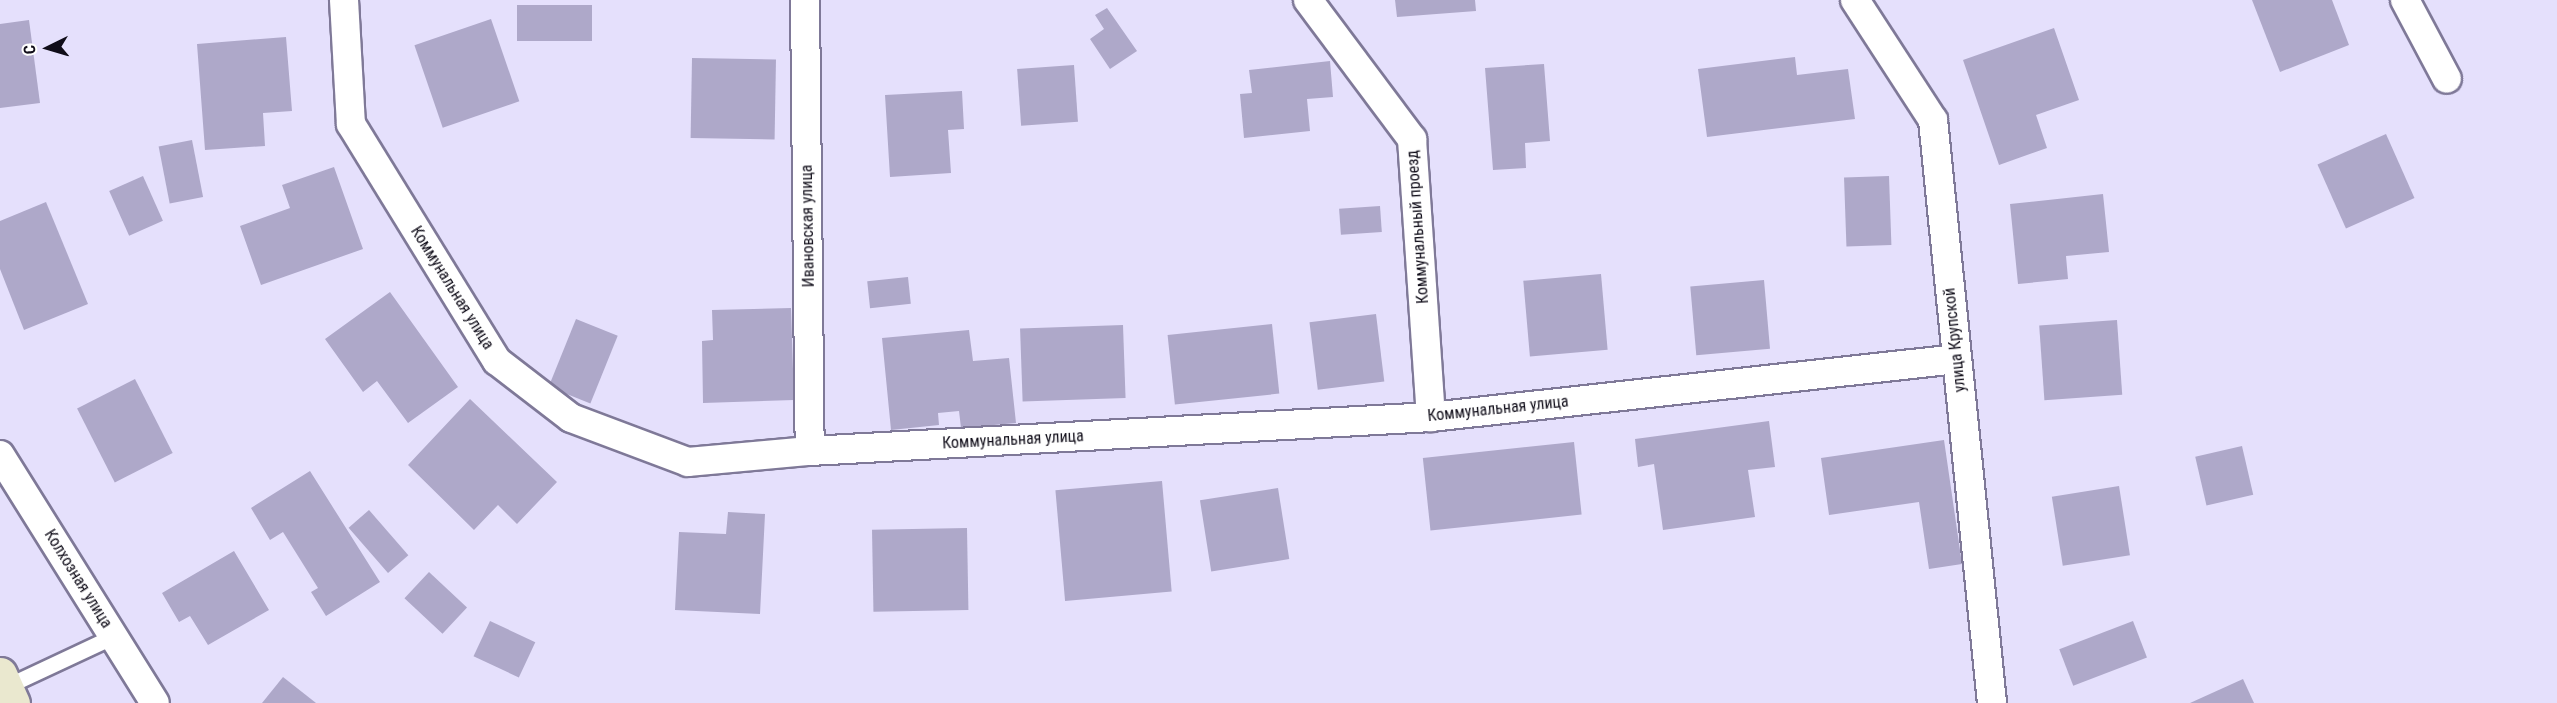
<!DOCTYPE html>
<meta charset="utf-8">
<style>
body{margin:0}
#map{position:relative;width:2557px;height:703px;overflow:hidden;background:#e5e0fc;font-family:"Roboto Condensed",sans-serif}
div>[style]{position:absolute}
.building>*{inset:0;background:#aea8c9;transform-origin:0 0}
.roads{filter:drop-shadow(2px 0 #7f7998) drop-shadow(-2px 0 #7f7998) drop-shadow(0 2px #7f7998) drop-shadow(0 -2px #7f7998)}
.service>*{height:15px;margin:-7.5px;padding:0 7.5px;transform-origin:7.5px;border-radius:7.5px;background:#fff}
.minor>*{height:28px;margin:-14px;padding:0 14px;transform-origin:14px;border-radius:14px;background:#fff}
.secondary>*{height:33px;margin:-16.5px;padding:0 16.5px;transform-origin:16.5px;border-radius:16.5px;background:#eae8cf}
span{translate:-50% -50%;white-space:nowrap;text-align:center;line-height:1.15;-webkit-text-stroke:4.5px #fff;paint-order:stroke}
.street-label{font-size:16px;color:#100d19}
.north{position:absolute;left:18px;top:18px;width:60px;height:60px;-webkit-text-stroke:4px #fff;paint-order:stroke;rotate:265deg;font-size:16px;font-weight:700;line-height:24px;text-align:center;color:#100d19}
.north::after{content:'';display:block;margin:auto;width:21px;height:27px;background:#100d19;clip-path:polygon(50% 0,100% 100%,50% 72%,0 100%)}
</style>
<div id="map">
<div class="building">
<div style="clip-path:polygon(1395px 0,1475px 0,1476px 11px,1397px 17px)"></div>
<div style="clip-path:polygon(2252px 0,2332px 0,2349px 45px,2280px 72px)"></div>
<div style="left:517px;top:5px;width:75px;height:36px"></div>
<div style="clip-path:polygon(1107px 8px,1137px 51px,1110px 69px,1090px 39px,1104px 29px,1095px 15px)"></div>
<div style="left:491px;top:19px;width:87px;height:81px;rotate:71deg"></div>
<div style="clip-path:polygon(29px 20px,40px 103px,0 108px,0 24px)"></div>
<div style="clip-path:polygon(2054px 28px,2079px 100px,2036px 115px,2047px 148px,1999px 165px,1963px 60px)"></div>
<div style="clip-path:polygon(286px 37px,292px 111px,263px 113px,265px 146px,205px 150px,197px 44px)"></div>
<div style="clip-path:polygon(1795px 57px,1797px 75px,1848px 69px,1855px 119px,1707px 137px,1698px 69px)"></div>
<div style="left:692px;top:58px;width:84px;height:80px;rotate:1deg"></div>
<div style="clip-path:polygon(1330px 61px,1333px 97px,1307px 99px,1310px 131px,1244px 138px,1240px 94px,1252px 93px,1249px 70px)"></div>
<div style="clip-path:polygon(1544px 64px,1550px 141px,1525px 143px,1526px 168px,1493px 170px,1485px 68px)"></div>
<div style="left:1074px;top:65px;width:57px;height:57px;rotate:86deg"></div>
<div style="clip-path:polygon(962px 91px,964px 129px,948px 130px,951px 173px,890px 177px,885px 95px)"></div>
<div style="left:2386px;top:134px;width:70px;height:75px;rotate:66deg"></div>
<div style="left:192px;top:140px;width:58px;height:34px;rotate:79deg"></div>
<div style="clip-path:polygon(334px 167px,363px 249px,261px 285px,240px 226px,290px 208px,282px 185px)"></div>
<div style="left:143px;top:176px;width:49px;height:37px;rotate:66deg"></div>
<div style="left:1889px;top:176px;width:69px;height:45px;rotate:88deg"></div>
<div style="clip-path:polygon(2103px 194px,2109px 252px,2066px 256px,2068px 279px,2018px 284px,2010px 204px)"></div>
<div style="clip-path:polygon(46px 202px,88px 304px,24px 330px,0 269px,0 221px)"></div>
<div style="left:1380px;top:206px;width:26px;height:41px;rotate:86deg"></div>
<div style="left:1601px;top:274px;width:76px;height:78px;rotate:85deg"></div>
<div style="left:908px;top:277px;width:27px;height:41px;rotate:84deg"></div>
<div style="left:1764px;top:280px;width:69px;height:74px;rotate:85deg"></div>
<div style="clip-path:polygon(390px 292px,458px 387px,408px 423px,377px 381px,363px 392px,325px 339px)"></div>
<div style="clip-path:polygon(791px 308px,794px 400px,703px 403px,702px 341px,713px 340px,712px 310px)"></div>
<div style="left:1376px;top:314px;width:68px;height:67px;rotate:83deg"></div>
<div style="left:576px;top:319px;width:45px;height:73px;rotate:22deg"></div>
<div style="left:2117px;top:320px;width:75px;height:78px;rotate:86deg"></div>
<div style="left:1272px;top:324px;width:70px;height:105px;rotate:84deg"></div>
<div style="left:1123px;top:325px;width:73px;height:103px;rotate:88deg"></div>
<div style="clip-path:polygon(969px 330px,973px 361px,1009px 358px,1016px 423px,961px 428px,959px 411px,938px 413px,939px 425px,891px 430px,882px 338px)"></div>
<div style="left:135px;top:379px;width:83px;height:65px;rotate:63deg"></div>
<div style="clip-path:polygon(470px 399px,557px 482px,517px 524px,498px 505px,474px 530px,408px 465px)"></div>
<div style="clip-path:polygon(1769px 421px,1775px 467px,1748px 470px,1755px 517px,1663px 530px,1654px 464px,1638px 467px,1635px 439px)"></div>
<div style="clip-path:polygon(1944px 440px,1962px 564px,1929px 569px,1919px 502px,1829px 515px,1821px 458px)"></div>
<div style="left:1574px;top:442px;width:73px;height:152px;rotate:84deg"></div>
<div style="left:2242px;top:446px;width:50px;height:48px;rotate:77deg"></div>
<div style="clip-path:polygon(310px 471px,380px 582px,326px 616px,311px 592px,318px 588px,283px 532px,270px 540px,251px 508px)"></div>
<div style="left:1162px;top:481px;width:111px;height:107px;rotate:85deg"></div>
<div style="left:2119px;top:486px;width:70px;height:68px;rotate:81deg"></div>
<div style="left:1278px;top:488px;width:72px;height:79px;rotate:81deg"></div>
<div style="left:369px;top:510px;width:60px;height:27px;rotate:49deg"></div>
<div style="clip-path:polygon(728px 512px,765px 514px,760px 614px,675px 610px,679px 532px,726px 534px)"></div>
<div style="left:967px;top:528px;width:82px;height:95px;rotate:89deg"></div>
<div style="clip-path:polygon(234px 551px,269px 610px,208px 645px,190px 616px,179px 622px,162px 593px)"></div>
<div style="left:429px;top:572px;width:52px;height:36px;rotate:43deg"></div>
<div style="left:490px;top:621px;width:50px;height:39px;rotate:25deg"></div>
<div style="left:2133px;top:621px;width:39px;height:79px;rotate:69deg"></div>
<div style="clip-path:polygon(283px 677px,316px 703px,262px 703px)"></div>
<div style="clip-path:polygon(2243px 679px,2254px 703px,2190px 703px)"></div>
</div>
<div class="roads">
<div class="service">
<div style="left:5px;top:687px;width:120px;rotate:-25.1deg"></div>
</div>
<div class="minor">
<div style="left:344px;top:0;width:124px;rotate:86.8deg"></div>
<div style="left:351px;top:124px;width:278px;rotate:58.4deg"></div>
<div style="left:497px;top:361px;width:93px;rotate:37.6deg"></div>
<div style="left:571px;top:418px;width:125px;rotate:20.6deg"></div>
<div style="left:688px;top:462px;width:122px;rotate:-5.2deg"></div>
<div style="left:810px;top:451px;width:622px;rotate:-3.13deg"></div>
<div style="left:1431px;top:417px;width:529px;rotate:-6.29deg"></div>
<div style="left:805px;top:0;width:451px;rotate:89.4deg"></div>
<div style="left:1308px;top:0;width:174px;rotate:53.2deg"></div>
<div style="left:1412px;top:139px;width:279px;rotate:86.1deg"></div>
<div style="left:1855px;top:0;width:143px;rotate:57deg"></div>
<div style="left:1933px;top:120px;width:586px;rotate:84.22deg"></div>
<div style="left:2405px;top:0;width:89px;rotate:62deg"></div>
<div style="left:0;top:455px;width:292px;rotate:58deg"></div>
</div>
<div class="secondary">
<div style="left:0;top:674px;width:32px;rotate:66deg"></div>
</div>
</div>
<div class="street-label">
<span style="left:808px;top:226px;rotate:-91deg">Ивановская улица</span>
<span style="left:1418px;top:227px;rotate:-94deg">Коммунальный проезд</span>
<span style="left:452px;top:288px;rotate:58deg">Коммунальная улица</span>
<span style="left:1955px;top:340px;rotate:-96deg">улица Крупской</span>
<span style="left:1498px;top:409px;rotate:-6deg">Коммунальная улица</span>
<span style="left:1013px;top:440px;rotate:-3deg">Коммунальная улица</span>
<span style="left:78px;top:579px;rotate:58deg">Колхозная улица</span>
</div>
<div class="north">С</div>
</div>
